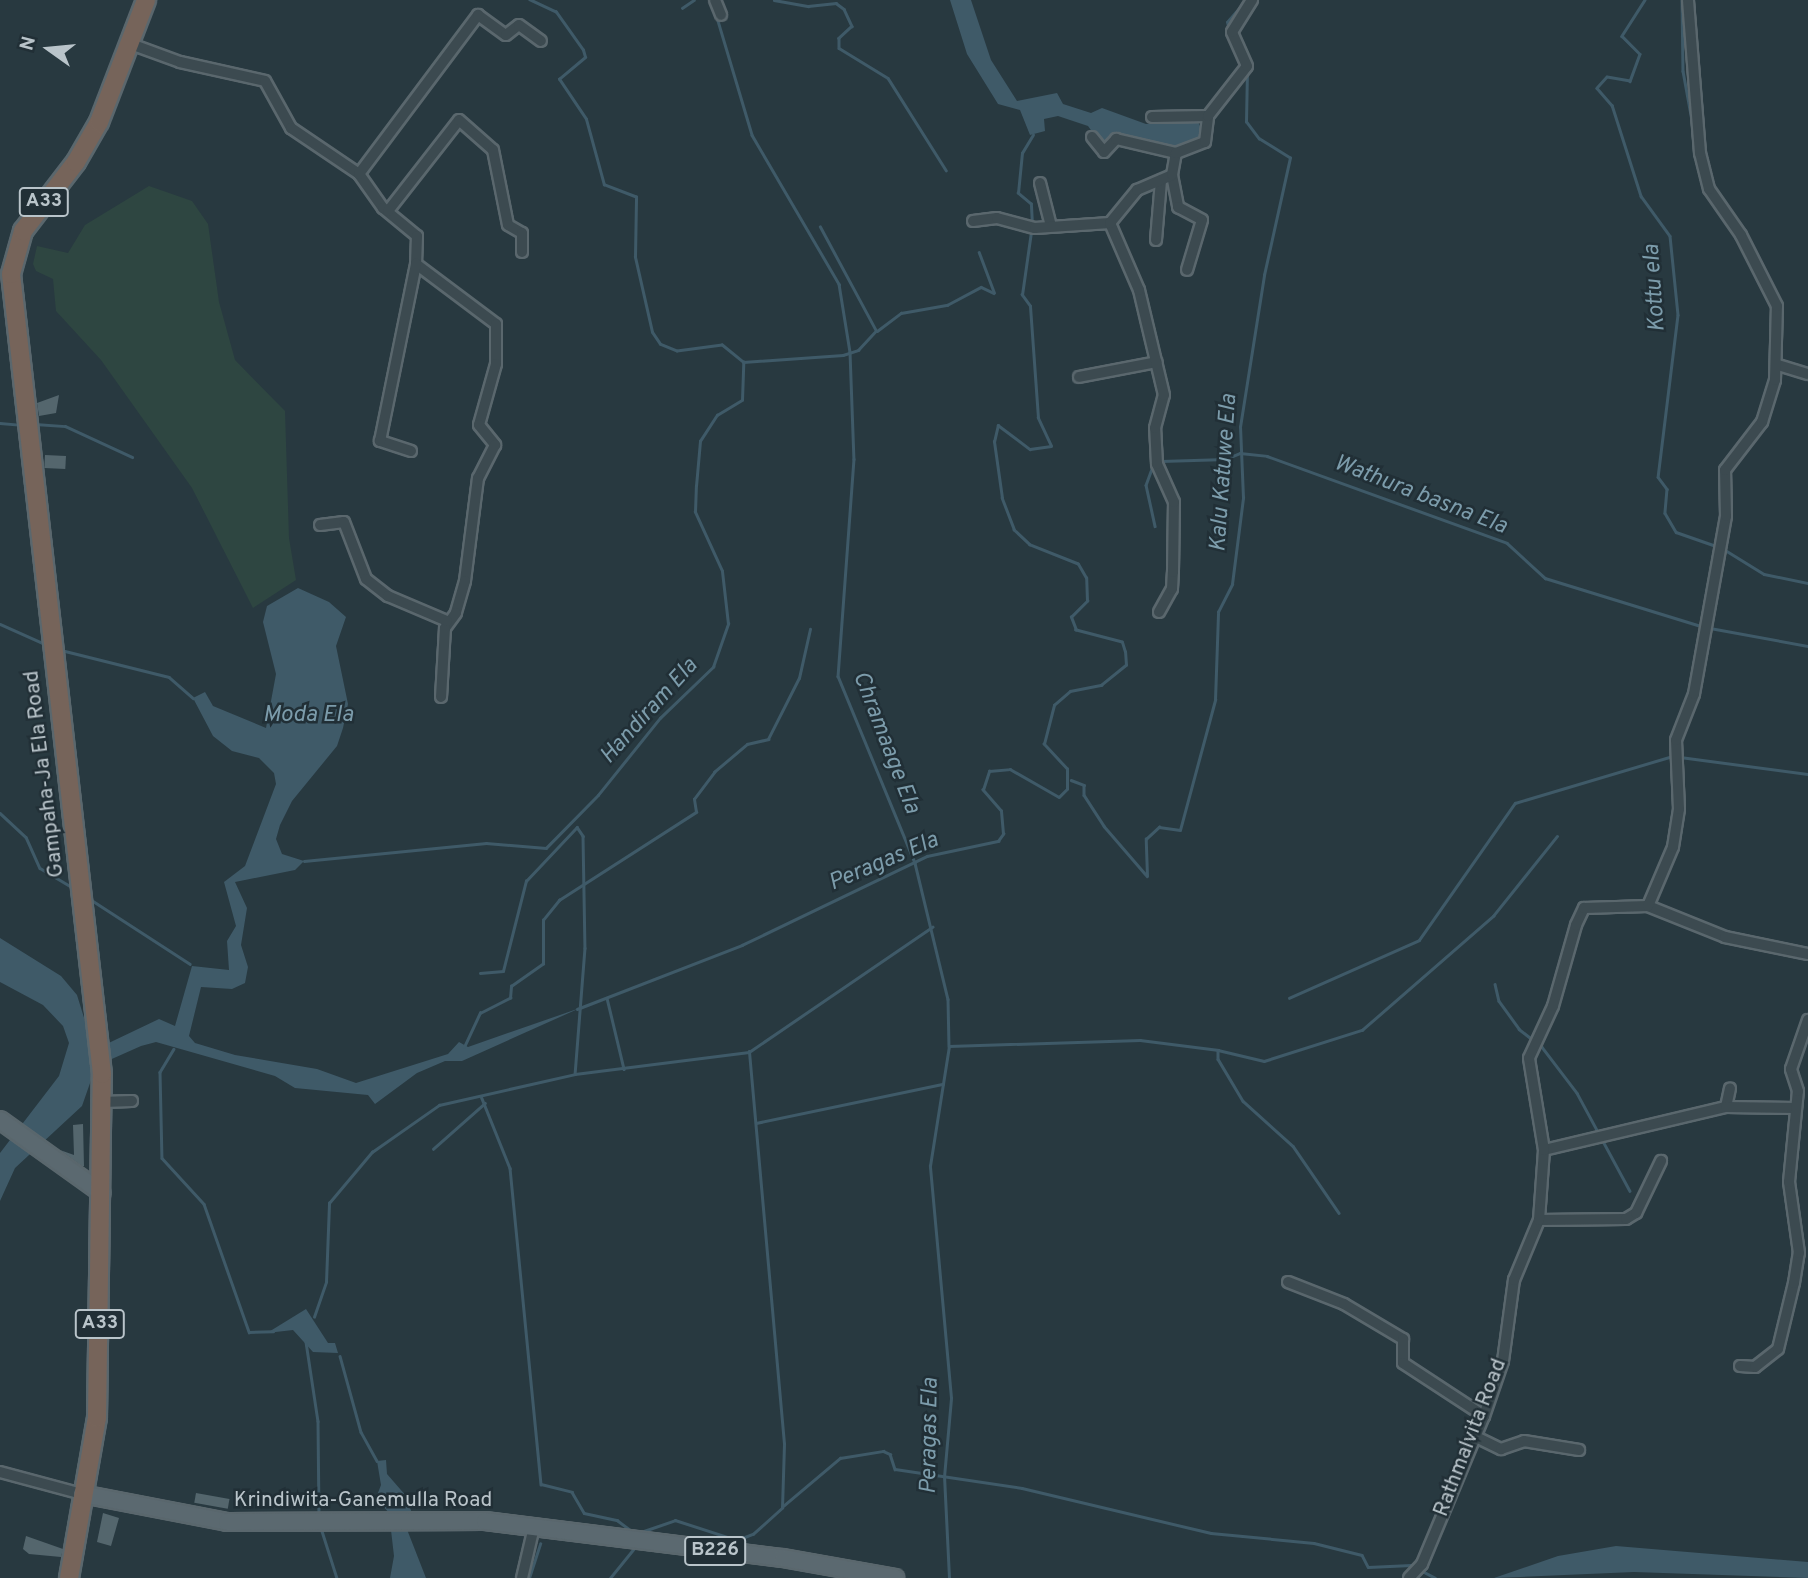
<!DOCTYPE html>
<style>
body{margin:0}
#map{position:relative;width:1808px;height:1578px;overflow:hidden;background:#283940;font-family:Overpass,sans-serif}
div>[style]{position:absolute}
.green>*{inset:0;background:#2e4641}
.water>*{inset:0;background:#3f5a68}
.stream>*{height:2.5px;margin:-1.25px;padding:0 1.25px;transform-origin:1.25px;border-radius:1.25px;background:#3f5a68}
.building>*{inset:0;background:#54666d;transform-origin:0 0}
.roads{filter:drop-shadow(2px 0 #5a676d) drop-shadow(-2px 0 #5a676d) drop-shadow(0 2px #5a676d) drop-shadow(0 -2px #5a676d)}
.street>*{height:10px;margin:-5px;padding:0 5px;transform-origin:5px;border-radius:5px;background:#3c4a50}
.primary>*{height:16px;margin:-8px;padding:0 8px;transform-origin:8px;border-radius:8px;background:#5b6970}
.highway>*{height:18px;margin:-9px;padding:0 9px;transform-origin:9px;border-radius:9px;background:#76645a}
span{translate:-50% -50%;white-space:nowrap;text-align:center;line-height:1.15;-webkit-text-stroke:5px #212f36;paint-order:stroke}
.shield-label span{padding:2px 5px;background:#212f36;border:2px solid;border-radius:5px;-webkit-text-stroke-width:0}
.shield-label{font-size:19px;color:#b9c4ca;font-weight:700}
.street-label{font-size:21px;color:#b9c4ca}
.water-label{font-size:23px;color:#7c9cab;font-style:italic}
.north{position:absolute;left:14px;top:14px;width:70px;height:70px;-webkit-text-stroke:5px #212f36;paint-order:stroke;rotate:285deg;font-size:19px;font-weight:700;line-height:28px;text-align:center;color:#b9c4ca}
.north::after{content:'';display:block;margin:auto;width:24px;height:32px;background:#b9c4ca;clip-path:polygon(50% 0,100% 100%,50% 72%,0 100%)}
</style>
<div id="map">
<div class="green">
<div style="clip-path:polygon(149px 186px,192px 201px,208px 224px,219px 302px,235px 360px,285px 411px,289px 538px,296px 580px,253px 608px,192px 488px,101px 360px,56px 311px,53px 279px,36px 271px,33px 264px,37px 246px,68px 253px,85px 225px)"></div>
</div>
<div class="water">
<div style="clip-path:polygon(950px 0,971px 0,991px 60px,1017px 101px,1057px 93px,1063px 104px,1091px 113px,1102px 108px,1146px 124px,1197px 119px,1204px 135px,1166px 151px,1157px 143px,1121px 137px,1103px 147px,1088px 126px,1058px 116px,1044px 119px,1045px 131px,1030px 135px,1020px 110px,998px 104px,967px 54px)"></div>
<div style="clip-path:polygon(298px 588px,329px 602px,346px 617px,336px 646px,348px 704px,343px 728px,337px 746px,292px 801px,280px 825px,276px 839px,282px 854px,304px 861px,295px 870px,235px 882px,247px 908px,241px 945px,248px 967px,245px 983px,232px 989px,201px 987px,189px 1036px,195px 1043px,235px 1055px,317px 1069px,356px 1083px,448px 1054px,459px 1042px,468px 1047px,580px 1008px,462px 1061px,445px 1061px,417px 1073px,375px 1104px,368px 1095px,295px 1088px,275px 1076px,156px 1042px,141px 1046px,96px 1066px,82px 1106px,15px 1168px,0 1201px,0 1153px,59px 1076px,69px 1043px,63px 1026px,43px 1005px,0 982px,0 938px,61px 976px,77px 995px,94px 1050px,159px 1019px,175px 1026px,192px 966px,229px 970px,227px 941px,236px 926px,224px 882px,245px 866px,276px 784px,274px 773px,259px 758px,232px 751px,213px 736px,193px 698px,205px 692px,213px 706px,266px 728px,276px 674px,263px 622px,267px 606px)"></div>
<div style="clip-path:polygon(306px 1309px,328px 1343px,335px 1343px,338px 1353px,313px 1352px,293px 1330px,267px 1333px)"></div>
<div style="clip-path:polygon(386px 1460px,387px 1474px,407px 1497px,412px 1514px,406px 1514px,408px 1532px,426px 1578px,390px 1578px,394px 1556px,389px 1513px,376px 1498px,381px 1485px,377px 1461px)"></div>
<div style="clip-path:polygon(1616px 1546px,1808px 1562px,1808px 1578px,1634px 1572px,1494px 1578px,1558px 1556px)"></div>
</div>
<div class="stream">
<div style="left:774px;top:0;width:35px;rotate:10deg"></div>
<div style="left:808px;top:6px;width:28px;rotate:-6deg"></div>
<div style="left:836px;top:3px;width:10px;rotate:37deg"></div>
<div style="left:844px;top:9px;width:19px;rotate:65deg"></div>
<div style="left:852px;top:26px;width:18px;rotate:137deg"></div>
<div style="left:839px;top:38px;width:10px;rotate:90deg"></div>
<div style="left:839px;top:48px;width:57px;rotate:31.5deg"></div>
<div style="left:888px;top:78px;width:109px;rotate:57.8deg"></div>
<div style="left:1645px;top:0;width:43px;rotate:122.6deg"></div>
<div style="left:1622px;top:36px;width:25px;rotate:45deg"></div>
<div style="left:1640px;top:54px;width:29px;rotate:110deg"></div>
<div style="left:1630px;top:81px;width:23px;rotate:-170deg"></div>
<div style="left:1607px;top:77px;width:15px;rotate:132deg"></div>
<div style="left:1597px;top:88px;width:23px;rotate:49deg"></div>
<div style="left:1612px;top:105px;width:96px;rotate:72.3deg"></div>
<div style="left:1641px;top:196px;width:49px;rotate:54.1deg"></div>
<div style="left:1670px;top:236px;width:79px;rotate:84.2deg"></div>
<div style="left:1678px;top:315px;width:163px;rotate:97deg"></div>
<div style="left:1658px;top:477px;width:15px;rotate:53deg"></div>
<div style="left:1667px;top:489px;width:24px;rotate:95deg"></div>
<div style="left:1665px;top:513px;width:22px;rotate:60deg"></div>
<div style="left:1676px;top:532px;width:42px;rotate:19.3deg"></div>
<div style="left:1682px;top:0;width:71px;rotate:89.2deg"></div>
<div style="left:1683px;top:71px;width:118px;rotate:79.7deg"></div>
<div style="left:682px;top:8px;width:14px;rotate:-34deg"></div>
<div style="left:716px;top:14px;width:126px;rotate:73.4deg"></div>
<div style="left:752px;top:135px;width:173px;rotate:59.7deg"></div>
<div style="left:839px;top:284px;width:69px;rotate:80.8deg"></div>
<div style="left:850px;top:352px;width:107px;rotate:87.9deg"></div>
<div style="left:854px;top:459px;width:218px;rotate:94.2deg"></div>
<div style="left:838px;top:676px;width:202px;rotate:67.6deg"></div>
<div style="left:915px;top:863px;width:140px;rotate:76.4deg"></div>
<div style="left:948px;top:999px;width:47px;rotate:88.8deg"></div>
<div style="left:949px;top:1046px;width:191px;rotate:-1.8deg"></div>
<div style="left:1140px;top:1040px;width:79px;rotate:7.3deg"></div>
<div style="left:1218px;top:1050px;width:9px;rotate:90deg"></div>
<div style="left:1218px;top:1059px;width:49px;rotate:59.2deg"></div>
<div style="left:1243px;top:1101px;width:67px;rotate:42deg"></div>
<div style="left:1293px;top:1146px;width:81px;rotate:55.5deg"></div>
<div style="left:1231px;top:42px;width:20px;rotate:-101deg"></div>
<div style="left:1227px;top:22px;width:29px;rotate:-49deg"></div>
<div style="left:1032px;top:225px;width:21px;rotate:-93deg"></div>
<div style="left:1031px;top:204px;width:17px;rotate:-140deg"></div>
<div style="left:1018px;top:193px;width:40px;rotate:-84.3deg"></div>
<div style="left:1022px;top:153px;width:21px;rotate:-59deg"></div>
<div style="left:877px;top:331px;width:30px;rotate:-37deg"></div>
<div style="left:901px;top:313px;width:47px;rotate:-9.9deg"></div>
<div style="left:947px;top:305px;width:38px;rotate:-28deg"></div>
<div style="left:981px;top:287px;width:14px;rotate:25deg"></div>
<div style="left:994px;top:293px;width:43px;rotate:-110.6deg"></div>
<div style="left:743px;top:362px;width:100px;rotate:-4deg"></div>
<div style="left:843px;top:355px;width:16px;rotate:-18deg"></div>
<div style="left:858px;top:350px;width:26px;rotate:-47deg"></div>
<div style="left:876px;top:331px;width:118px;rotate:-118.3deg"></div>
<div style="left:0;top:423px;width:21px;rotate:5deg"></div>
<div style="left:35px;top:424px;width:30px;rotate:4deg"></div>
<div style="left:65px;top:426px;width:74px;rotate:24.8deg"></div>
<div style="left:1161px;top:461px;width:65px;rotate:-1.8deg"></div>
<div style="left:1226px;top:459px;width:15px;rotate:-23deg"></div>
<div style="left:1240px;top:453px;width:27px;rotate:6deg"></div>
<div style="left:1267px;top:456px;width:255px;rotate:19.9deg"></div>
<div style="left:1507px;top:543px;width:52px;rotate:42.6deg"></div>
<div style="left:1545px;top:578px;width:166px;rotate:17.1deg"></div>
<div style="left:1153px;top:466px;width:20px;rotate:110deg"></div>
<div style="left:1146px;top:485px;width:42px;rotate:77.6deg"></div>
<div style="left:1722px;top:548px;width:49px;rotate:31.8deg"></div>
<div style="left:1764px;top:574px;width:45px;rotate:11.6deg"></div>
<div style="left:0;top:624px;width:49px;rotate:24deg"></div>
<div style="left:1710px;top:628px;width:100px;rotate:10.4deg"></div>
<div style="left:61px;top:650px;width:111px;rotate:14deg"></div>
<div style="left:169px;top:677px;width:32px;rotate:41deg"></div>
<div style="left:1680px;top:757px;width:129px;rotate:7.6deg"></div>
<div style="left:1071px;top:780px;width:14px;rotate:21deg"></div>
<div style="left:1084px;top:785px;width:10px;rotate:90deg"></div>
<div style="left:1084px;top:795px;width:37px;rotate:57deg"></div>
<div style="left:1104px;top:826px;width:66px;rotate:49.3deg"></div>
<div style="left:1147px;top:876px;width:37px;rotate:-92deg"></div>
<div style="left:1146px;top:839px;width:18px;rotate:-43deg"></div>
<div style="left:1159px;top:827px;width:21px;rotate:8deg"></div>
<div style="left:1180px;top:830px;width:135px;rotate:-74.9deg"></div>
<div style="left:1215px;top:700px;width:88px;rotate:-88deg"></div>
<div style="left:1218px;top:612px;width:31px;rotate:-63deg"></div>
<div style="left:1232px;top:584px;width:87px;rotate:-82.7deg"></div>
<div style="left:1243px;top:498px;width:71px;rotate:-92.4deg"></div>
<div style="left:1240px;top:427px;width:154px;rotate:-81deg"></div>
<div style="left:1264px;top:275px;width:120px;rotate:-77.5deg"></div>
<div style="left:1290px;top:158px;width:36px;rotate:-148deg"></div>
<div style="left:1259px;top:139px;width:21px;rotate:-127deg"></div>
<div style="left:1246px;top:122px;width:51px;rotate:-88.9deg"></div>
<div style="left:0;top:813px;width:35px;rotate:43deg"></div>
<div style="left:26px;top:837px;width:34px;rotate:66deg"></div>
<div style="left:40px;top:868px;width:39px;rotate:31deg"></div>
<div style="left:304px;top:861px;width:183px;rotate:-5.6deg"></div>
<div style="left:486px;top:843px;width:60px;rotate:4.8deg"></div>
<div style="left:546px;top:848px;width:74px;rotate:-45.5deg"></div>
<div style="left:598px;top:795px;width:99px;rotate:-51.2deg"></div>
<div style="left:660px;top:718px;width:74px;rotate:-43.9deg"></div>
<div style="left:713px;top:667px;width:46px;rotate:-70.8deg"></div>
<div style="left:728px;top:624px;width:53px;rotate:-96.5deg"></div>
<div style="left:722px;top:571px;width:65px;rotate:-114.6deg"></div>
<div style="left:695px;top:512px;width:26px;rotate:-88deg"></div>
<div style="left:696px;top:486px;width:45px;rotate:-84.9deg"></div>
<div style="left:700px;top:441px;width:31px;rotate:-57deg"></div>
<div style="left:717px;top:415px;width:29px;rotate:-31deg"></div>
<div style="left:742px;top:400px;width:38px;rotate:-88deg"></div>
<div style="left:743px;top:362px;width:27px;rotate:-141deg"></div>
<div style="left:722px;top:345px;width:45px;rotate:172.4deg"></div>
<div style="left:677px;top:351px;width:18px;rotate:-158deg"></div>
<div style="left:660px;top:344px;width:14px;rotate:-124deg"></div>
<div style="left:652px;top:332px;width:77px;rotate:-102.8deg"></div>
<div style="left:635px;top:257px;width:60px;rotate:-89deg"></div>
<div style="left:636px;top:197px;width:34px;rotate:-159deg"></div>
<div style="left:604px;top:185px;width:68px;rotate:-105.3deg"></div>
<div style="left:586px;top:119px;width:48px;rotate:-124deg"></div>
<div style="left:559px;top:79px;width:34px;rotate:-40deg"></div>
<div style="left:585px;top:57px;width:7px;rotate:-106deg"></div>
<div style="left:583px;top:50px;width:47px;rotate:-125.4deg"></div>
<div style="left:556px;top:12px;width:29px;rotate:-155deg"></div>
<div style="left:90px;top:899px;width:119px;rotate:33deg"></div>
<div style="left:480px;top:973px;width:23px;rotate:-5deg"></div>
<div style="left:503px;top:971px;width:93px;rotate:-75.7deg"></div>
<div style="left:526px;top:881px;width:74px;rotate:-46.6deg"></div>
<div style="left:577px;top:827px;width:11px;rotate:56deg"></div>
<div style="left:583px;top:836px;width:112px;rotate:89deg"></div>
<div style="left:585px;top:948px;width:126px;rotate:94.5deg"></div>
<div style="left:1495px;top:984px;width:17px;rotate:77deg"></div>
<div style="left:1499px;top:1001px;width:34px;rotate:54deg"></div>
<div style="left:1519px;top:1029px;width:29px;rotate:38deg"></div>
<div style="left:1542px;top:1047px;width:58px;rotate:52.7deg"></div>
<div style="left:1577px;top:1093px;width:111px;rotate:61.6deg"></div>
<div style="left:607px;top:998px;width:73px;rotate:76.5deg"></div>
<div style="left:1289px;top:998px;width:142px;rotate:-24deg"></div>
<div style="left:1419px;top:940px;width:167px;rotate:-55deg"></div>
<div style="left:1515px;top:803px;width:165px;rotate:-16.6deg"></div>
<div style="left:577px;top:1009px;width:177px;rotate:-21.2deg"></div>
<div style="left:742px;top:945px;width:205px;rotate:-25.7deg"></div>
<div style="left:927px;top:856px;width:73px;rotate:-11.9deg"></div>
<div style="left:998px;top:841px;width:9px;rotate:-54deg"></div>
<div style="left:1003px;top:834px;width:23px;rotate:-95deg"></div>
<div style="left:1001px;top:811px;width:28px;rotate:-131deg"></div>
<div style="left:983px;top:790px;width:20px;rotate:-72deg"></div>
<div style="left:989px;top:771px;width:21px;rotate:-5deg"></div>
<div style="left:1010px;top:769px;width:56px;rotate:29.7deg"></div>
<div style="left:1059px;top:797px;width:11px;rotate:-45deg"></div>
<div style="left:1067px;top:789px;width:20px;rotate:-90deg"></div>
<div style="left:1067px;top:769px;width:34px;rotate:-133deg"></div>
<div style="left:1044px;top:744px;width:40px;rotate:-75.6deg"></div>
<div style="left:1054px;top:705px;width:21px;rotate:-41deg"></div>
<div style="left:1070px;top:691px;width:32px;rotate:-11deg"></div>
<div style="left:1101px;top:685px;width:32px;rotate:-39deg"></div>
<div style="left:1126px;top:665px;width:13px;rotate:-94deg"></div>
<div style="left:1125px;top:652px;width:10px;rotate:-107deg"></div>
<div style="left:1122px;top:642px;width:48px;rotate:-165.4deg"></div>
<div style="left:1076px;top:630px;width:14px;rotate:-111deg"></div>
<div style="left:1071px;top:617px;width:23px;rotate:-45deg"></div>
<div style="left:1087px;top:601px;width:23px;rotate:-92deg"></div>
<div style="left:1086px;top:578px;width:16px;rotate:-120deg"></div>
<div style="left:1078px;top:564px;width:52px;rotate:-158.4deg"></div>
<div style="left:1030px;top:545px;width:22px;rotate:-137deg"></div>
<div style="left:1014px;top:530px;width:34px;rotate:-111deg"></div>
<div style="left:1002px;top:498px;width:57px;rotate:-98.1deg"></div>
<div style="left:994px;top:442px;width:17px;rotate:-77deg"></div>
<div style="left:998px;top:425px;width:40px;rotate:37deg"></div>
<div style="left:1030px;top:449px;width:21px;rotate:-8deg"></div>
<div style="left:1051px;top:446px;width:31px;rotate:-115deg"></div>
<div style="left:1038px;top:418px;width:112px;rotate:-94.1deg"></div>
<div style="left:1030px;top:306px;width:14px;rotate:-126deg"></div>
<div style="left:1022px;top:295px;width:64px;rotate:-81.9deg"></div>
<div style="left:464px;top:1047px;width:38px;rotate:-65deg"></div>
<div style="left:480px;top:1013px;width:34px;rotate:-27deg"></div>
<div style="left:510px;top:998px;width:12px;rotate:-85deg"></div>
<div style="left:511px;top:986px;width:39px;rotate:-35deg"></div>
<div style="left:543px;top:964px;width:44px;rotate:-90deg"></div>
<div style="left:543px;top:920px;width:26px;rotate:-51deg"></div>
<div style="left:559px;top:900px;width:163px;rotate:-32.7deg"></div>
<div style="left:696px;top:812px;width:13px;rotate:-99deg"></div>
<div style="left:694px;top:799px;width:34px;rotate:-53deg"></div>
<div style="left:714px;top:772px;width:43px;rotate:-40.3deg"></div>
<div style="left:747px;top:744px;width:22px;rotate:-13deg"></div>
<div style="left:768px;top:739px;width:68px;rotate:-63.1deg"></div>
<div style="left:799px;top:678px;width:50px;rotate:-77.3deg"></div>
<div style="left:174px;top:1049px;width:27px;rotate:121deg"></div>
<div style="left:160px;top:1072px;width:86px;rotate:88.7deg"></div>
<div style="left:162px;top:1158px;width:62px;rotate:47.6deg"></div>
<div style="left:204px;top:1204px;width:136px;rotate:70.6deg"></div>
<div style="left:249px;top:1332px;width:24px;rotate:-2deg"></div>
<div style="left:1218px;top:1050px;width:47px;rotate:13.4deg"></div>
<div style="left:1264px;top:1061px;width:103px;rotate:-17.6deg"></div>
<div style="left:1362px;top:1030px;width:174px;rotate:-41deg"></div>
<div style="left:1493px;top:916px;width:102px;rotate:-51.3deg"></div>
<div style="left:481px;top:1096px;width:78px;rotate:68.1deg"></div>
<div style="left:510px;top:1168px;width:318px;rotate:84.4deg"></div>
<div style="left:541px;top:1484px;width:32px;rotate:14deg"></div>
<div style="left:572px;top:1492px;width:24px;rotate:60deg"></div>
<div style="left:584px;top:1513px;width:34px;rotate:12deg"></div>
<div style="left:617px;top:1520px;width:20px;rotate:37deg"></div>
<div style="left:756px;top:1123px;width:191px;rotate:-11.8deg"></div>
<div style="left:433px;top:1149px;width:69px;rotate:-41.5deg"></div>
<div style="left:314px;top:1317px;width:37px;rotate:-71deg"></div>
<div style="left:326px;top:1282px;width:79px;rotate:-87.8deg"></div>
<div style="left:329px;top:1203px;width:67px;rotate:-49.9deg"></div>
<div style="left:372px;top:1152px;width:82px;rotate:-35deg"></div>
<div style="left:439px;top:1105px;width:139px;rotate:-12.8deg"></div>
<div style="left:575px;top:1074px;width:175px;rotate:-7.2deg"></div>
<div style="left:749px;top:1052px;width:222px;rotate:-34.3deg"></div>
<div style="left:306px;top:1342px;width:80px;rotate:81.4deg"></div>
<div style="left:318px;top:1421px;width:92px;rotate:89.4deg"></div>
<div style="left:340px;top:1356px;width:79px;rotate:74.6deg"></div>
<div style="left:361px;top:1432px;width:33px;rotate:61deg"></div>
<div style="left:782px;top:1507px;width:76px;rotate:-40.2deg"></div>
<div style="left:840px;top:1458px;width:44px;rotate:-9.2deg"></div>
<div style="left:883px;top:1451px;width:8px;rotate:23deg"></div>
<div style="left:890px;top:1454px;width:16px;rotate:72deg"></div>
<div style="left:895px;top:1469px;width:128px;rotate:8.5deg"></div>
<div style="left:1022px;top:1488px;width:194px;rotate:13.4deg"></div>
<div style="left:1211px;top:1533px;width:103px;rotate:5.5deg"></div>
<div style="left:1314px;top:1543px;width:49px;rotate:14deg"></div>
<div style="left:1362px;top:1555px;width:13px;rotate:63deg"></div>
<div style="left:1368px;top:1567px;width:43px;rotate:-2.7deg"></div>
<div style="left:1411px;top:1565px;width:27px;rotate:28deg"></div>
<div style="left:321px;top:1528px;width:52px;rotate:72.3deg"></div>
<div style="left:638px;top:1533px;width:39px;rotate:-19deg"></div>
<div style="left:675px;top:1520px;width:65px;rotate:17.9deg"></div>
<div style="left:737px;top:1540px;width:17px;rotate:-21deg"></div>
<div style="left:753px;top:1534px;width:39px;rotate:-42deg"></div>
<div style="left:782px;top:1508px;width:64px;rotate:-88.2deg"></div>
<div style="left:784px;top:1444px;width:394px;rotate:-95.1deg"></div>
<div style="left:529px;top:1578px;width:36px;rotate:-72deg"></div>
<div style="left:610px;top:1578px;width:40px;rotate:-51deg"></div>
<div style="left:949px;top:1578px;width:101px;rotate:-92.8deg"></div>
<div style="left:944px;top:1477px;width:79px;rotate:-84.9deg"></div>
<div style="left:951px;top:1398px;width:233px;rotate:-95.2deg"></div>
<div style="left:930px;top:1166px;width:121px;rotate:-81deg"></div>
</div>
<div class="building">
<div style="clip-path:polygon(59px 395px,56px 413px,39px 416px,37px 403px)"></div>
<div style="left:45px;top:455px;width:21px;height:13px;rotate:3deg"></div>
<div style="clip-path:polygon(83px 1124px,84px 1166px,82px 1166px,60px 1150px,74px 1155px,73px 1125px)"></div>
<div style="left:196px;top:1493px;width:34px;height:10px;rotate:10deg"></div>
<div style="clip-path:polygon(103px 1513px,119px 1518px,111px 1546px,97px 1542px)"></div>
<div style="clip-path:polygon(26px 1536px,63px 1549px,61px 1557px,29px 1554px,23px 1549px)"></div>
</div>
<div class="roads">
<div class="street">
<div style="left:715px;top:0;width:16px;rotate:68deg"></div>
<div style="left:128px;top:43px;width:55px;rotate:20.1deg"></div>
<div style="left:180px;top:62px;width:87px;rotate:12.6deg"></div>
<div style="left:265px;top:81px;width:54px;rotate:61deg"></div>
<div style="left:291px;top:128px;width:82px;rotate:34.1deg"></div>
<div style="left:359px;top:174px;width:42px;rotate:54.8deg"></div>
<div style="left:383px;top:208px;width:44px;rotate:39.5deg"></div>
<div style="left:417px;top:236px;width:28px;rotate:92deg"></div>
<div style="left:416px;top:264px;width:100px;rotate:36.9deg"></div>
<div style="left:496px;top:324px;width:40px;rotate:90deg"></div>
<div style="left:496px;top:364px;width:63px;rotate:105.6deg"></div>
<div style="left:479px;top:425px;width:26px;rotate:51deg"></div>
<div style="left:495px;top:445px;width:37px;rotate:117deg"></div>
<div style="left:478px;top:478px;width:104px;rotate:97.2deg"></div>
<div style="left:465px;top:581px;width:33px;rotate:106deg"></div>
<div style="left:456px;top:613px;width:19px;rotate:126deg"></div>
<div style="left:445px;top:628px;width:69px;rotate:93.3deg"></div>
<div style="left:1152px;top:117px;width:56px;rotate:-1deg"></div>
<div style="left:1092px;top:137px;width:19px;rotate:51deg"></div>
<div style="left:1104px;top:152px;width:18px;rotate:-47deg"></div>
<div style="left:1116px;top:139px;width:62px;rotate:13.1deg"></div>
<div style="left:359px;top:174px;width:199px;rotate:-53.2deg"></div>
<div style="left:478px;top:15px;width:34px;rotate:36deg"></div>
<div style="left:506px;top:35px;width:16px;rotate:-38deg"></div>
<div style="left:519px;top:25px;width:27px;rotate:36deg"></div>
<div style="left:1172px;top:175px;width:33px;rotate:79deg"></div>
<div style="left:1178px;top:207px;width:27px;rotate:28deg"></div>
<div style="left:1202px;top:220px;width:52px;rotate:106.7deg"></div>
<div style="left:1040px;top:183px;width:44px;rotate:75.7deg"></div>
<div style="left:388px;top:211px;width:115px;rotate:-52deg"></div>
<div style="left:459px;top:120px;width:45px;rotate:41.4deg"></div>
<div style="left:493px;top:150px;width:76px;rotate:78.7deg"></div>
<div style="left:508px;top:225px;width:16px;rotate:30deg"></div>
<div style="left:522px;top:233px;width:19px;rotate:90deg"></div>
<div style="left:973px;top:221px;width:24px;rotate:-7deg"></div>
<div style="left:997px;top:218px;width:39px;rotate:15deg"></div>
<div style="left:1035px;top:228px;width:75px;rotate:-3.8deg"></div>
<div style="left:1156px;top:240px;width:60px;rotate:-85.2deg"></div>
<div style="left:1778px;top:365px;width:31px;rotate:17deg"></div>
<div style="left:1079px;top:377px;width:79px;rotate:-10.9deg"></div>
<div style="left:411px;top:451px;width:33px;rotate:-162deg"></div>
<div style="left:380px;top:441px;width:181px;rotate:-78.5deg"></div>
<div style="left:320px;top:525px;width:24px;rotate:-7deg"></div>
<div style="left:344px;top:522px;width:61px;rotate:68.9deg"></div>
<div style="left:366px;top:579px;width:28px;rotate:38deg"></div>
<div style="left:388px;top:596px;width:64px;rotate:23deg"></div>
<div style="left:1159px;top:612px;width:26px;rotate:-61deg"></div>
<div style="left:1172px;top:589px;width:17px;rotate:-87deg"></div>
<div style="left:1173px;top:572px;width:70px;rotate:-89.2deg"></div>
<div style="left:1174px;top:502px;width:42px;rotate:-114.1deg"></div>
<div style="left:1157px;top:464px;width:36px;rotate:-93deg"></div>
<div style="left:1155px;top:428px;width:34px;rotate:-75deg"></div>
<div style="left:1164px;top:395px;width:108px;rotate:-103.4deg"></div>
<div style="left:1139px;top:290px;width:73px;rotate:-113.4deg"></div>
<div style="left:1110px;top:223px;width:43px;rotate:-50.7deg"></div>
<div style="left:1137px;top:190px;width:38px;rotate:-23deg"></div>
<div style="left:1172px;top:175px;width:22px;rotate:-80deg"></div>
<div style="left:1176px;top:153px;width:31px;rotate:-21deg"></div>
<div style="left:1205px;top:142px;width:26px;rotate:-83deg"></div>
<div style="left:1208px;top:116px;width:63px;rotate:-52deg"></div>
<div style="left:1247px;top:66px;width:37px;rotate:-114deg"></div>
<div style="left:1232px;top:32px;width:38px;rotate:-58deg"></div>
<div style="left:1648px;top:906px;width:83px;rotate:21.9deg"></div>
<div style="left:1725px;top:937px;width:85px;rotate:11.6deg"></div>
<div style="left:102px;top:1102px;width:30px;rotate:-2deg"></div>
<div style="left:1726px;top:1107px;width:19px;rotate:-78deg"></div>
<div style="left:1544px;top:1150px;width:187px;rotate:-13.3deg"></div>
<div style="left:1726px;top:1107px;width:69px;rotate:0.8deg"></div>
<div style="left:1539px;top:1220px;width:87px;rotate:-0.7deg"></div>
<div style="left:1626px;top:1219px;width:12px;rotate:-31deg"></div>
<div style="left:1636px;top:1213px;width:58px;rotate:-64.3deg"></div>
<div style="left:1288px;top:1282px;width:60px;rotate:21.4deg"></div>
<div style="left:1344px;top:1304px;width:69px;rotate:30.7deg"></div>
<div style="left:1403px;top:1339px;width:24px;rotate:90deg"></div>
<div style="left:1403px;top:1363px;width:97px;rotate:33.2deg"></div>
<div style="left:1740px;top:1366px;width:15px;rotate:4deg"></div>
<div style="left:1755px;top:1367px;width:29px;rotate:-38deg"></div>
<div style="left:1778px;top:1349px;width:68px;rotate:-76.4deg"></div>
<div style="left:1794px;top:1283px;width:30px;rotate:-81deg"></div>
<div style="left:1799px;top:1253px;width:72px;rotate:-98deg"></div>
<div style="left:1789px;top:1182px;width:91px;rotate:-84.4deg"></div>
<div style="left:1798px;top:1091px;width:23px;rotate:-108deg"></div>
<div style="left:1791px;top:1069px;width:52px;rotate:-70.9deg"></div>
<div style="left:1476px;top:1437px;width:28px;rotate:26deg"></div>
<div style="left:1501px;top:1449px;width:24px;rotate:-19deg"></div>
<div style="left:1524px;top:1441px;width:56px;rotate:9.3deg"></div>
<div style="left:0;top:1472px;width:85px;rotate:15deg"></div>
<div style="left:522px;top:1578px;width:52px;rotate:-76.8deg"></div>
<div style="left:1409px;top:1578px;width:19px;rotate:-47deg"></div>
<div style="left:1422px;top:1564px;width:160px;rotate:-67.3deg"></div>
<div style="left:1484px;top:1416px;width:58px;rotate:-70.9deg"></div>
<div style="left:1503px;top:1361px;width:82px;rotate:-82.3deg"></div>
<div style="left:1514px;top:1280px;width:65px;rotate:-67.4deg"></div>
<div style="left:1539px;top:1220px;width:70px;rotate:-85.9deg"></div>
<div style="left:1544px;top:1150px;width:93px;rotate:-99.3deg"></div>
<div style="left:1529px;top:1058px;width:57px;rotate:-65.2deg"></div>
<div style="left:1553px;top:1006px;width:84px;rotate:-74.1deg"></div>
<div style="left:1576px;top:925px;width:19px;rotate:-65deg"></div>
<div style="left:1584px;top:908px;width:64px;rotate:-1.8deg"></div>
<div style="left:1648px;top:906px;width:64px;rotate:-67deg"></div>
<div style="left:1673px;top:847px;width:38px;rotate:-81deg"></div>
<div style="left:1679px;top:809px;width:69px;rotate:-92.5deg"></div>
<div style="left:1676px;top:740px;width:49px;rotate:-68.6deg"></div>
<div style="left:1694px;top:694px;width:181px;rotate:-79.8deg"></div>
<div style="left:1726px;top:516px;width:46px;rotate:-91.2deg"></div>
<div style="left:1725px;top:470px;width:61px;rotate:-52.4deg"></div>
<div style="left:1762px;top:422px;width:44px;rotate:-72.8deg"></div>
<div style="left:1775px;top:380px;width:74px;rotate:-88.5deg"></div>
<div style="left:1777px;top:306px;width:80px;rotate:-116.9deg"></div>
<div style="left:1741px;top:235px;width:56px;rotate:-124.8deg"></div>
<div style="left:1709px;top:189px;width:37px;rotate:-104deg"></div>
<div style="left:1700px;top:153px;width:153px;rotate:-94.5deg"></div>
</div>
<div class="primary">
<div style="left:0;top:1120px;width:125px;rotate:35.6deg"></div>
<div style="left:82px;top:1494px;width:148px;rotate:10.9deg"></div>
<div style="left:227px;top:1522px;width:258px;rotate:-0.2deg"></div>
<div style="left:485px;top:1521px;width:300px;rotate:7.1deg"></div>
<div style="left:783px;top:1558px;width:114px;rotate:10.1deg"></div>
</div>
<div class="highway">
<div style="left:69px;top:1578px;width:162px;rotate:-80.1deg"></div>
<div style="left:97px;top:1418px;width:344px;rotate:-89.2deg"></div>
<div style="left:102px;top:1074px;width:805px;rotate:-96.49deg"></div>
<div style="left:11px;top:274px;width:45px;rotate:-74.4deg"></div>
<div style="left:23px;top:231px;width:87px;rotate:-52.5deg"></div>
<div style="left:76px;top:162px;width:46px;rotate:-60.1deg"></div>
<div style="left:99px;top:122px;width:131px;rotate:-68.9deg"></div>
</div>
</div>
<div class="shield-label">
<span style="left:44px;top:202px">A33</span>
<span style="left:100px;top:1324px">A33</span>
<span style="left:715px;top:1551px">B226</span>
</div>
<div class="street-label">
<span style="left:45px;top:774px;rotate:-97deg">Gampaha-Ja Ela Road</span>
<span style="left:1471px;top:1438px;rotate:-69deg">Rathmalvita Road</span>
<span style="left:363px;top:1501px">Krindiwita-Ganemulla Road</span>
</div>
<div class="water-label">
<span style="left:1656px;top:288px;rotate:-94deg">Kottu ela</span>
<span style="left:1225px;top:473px;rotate:-86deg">Kalu Katuwe Ela</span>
<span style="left:1420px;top:496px;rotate:21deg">Wathura basna Ela</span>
<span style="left:650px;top:712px;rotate:-48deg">Handiram Ela</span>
<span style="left:308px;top:716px">Moda Ela</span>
<span style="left:885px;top:743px;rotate:69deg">Chramaage Ela</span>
<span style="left:884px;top:863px;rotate:-23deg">Peragas Ela</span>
<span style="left:931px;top:1436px;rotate:-89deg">Peragas Ela</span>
</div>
<div class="north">N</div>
</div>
